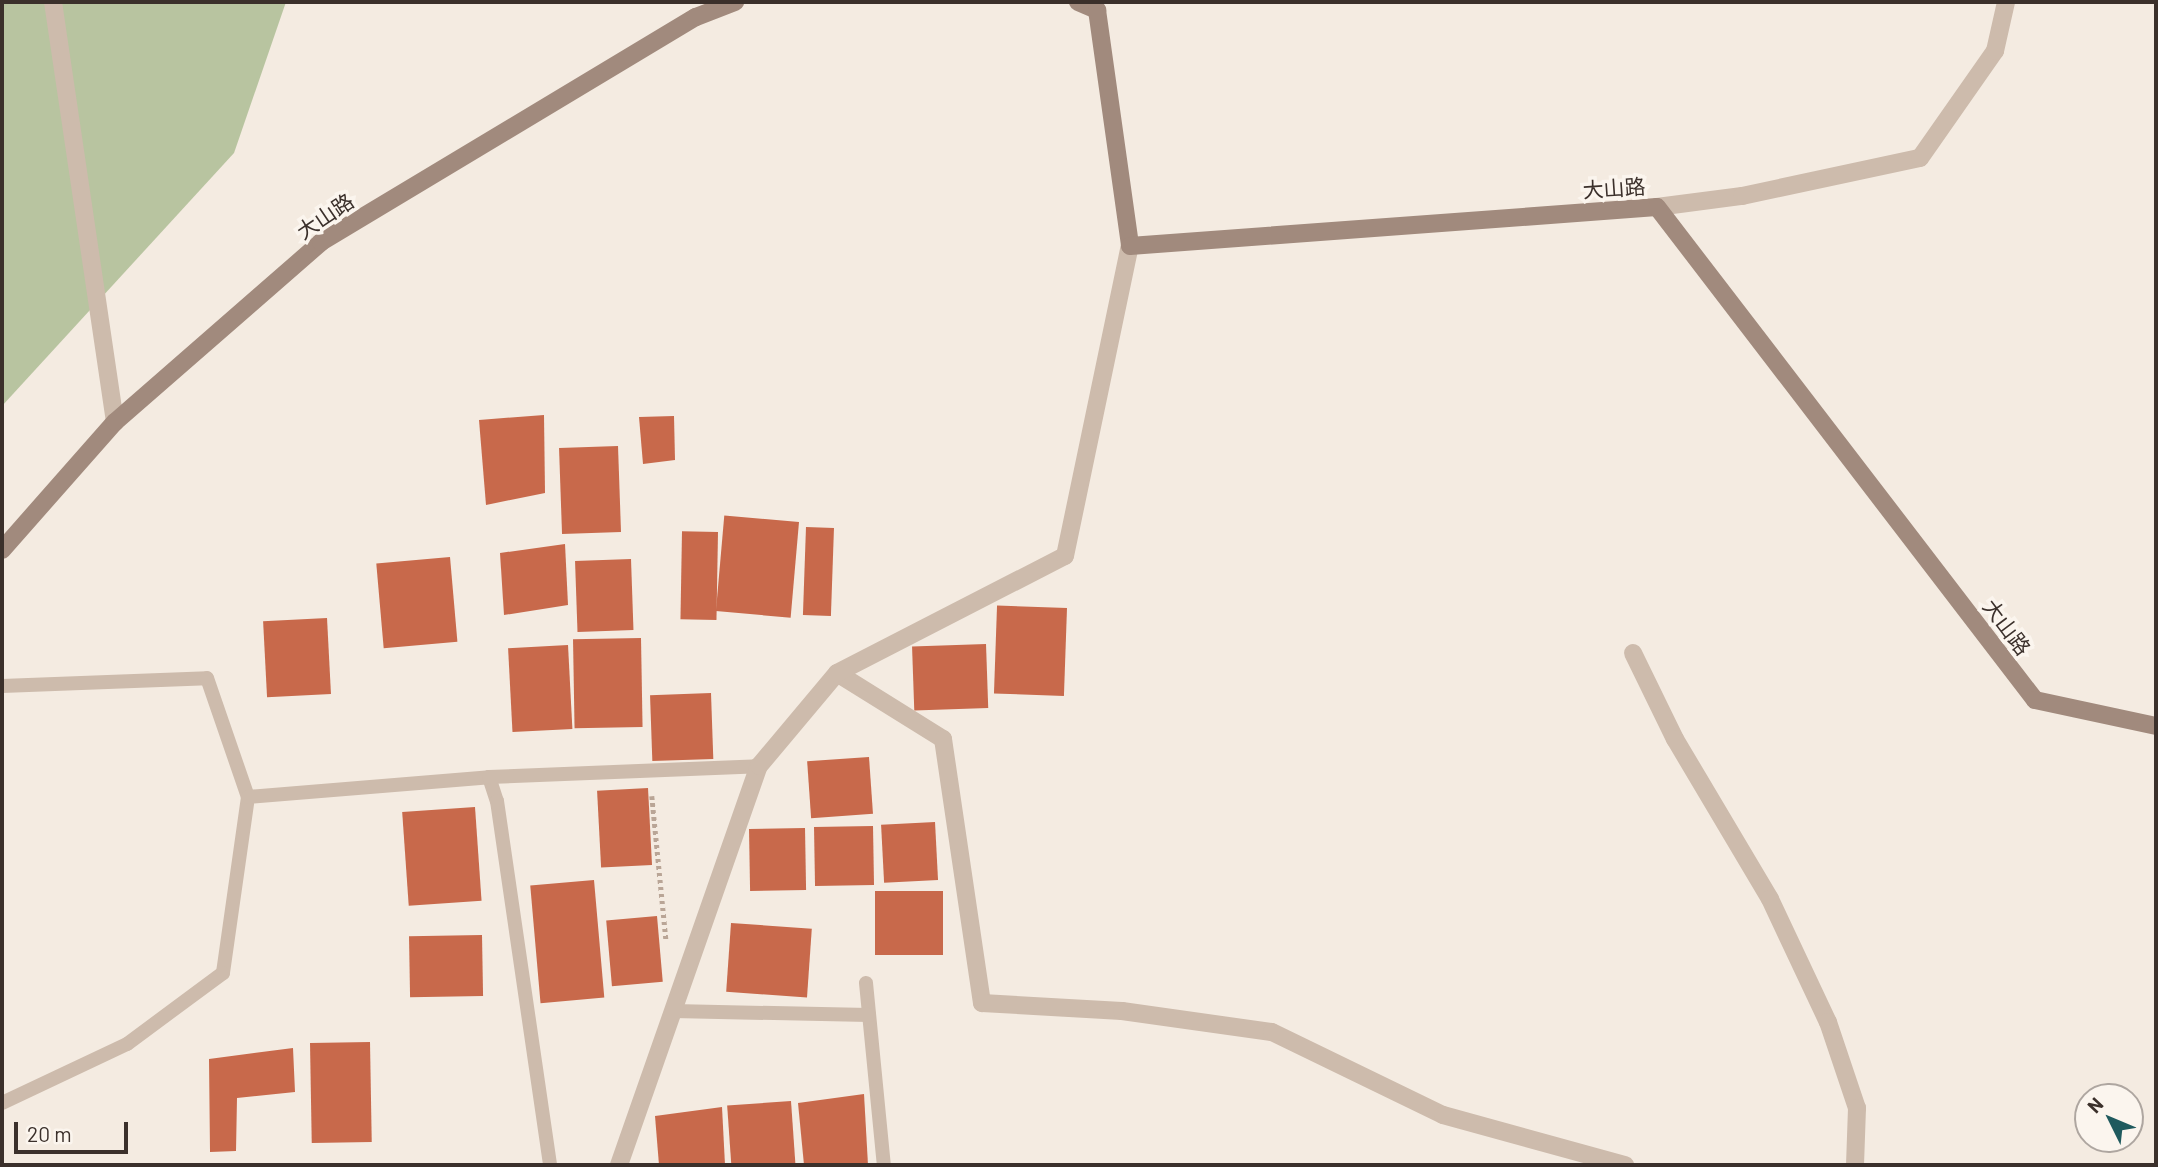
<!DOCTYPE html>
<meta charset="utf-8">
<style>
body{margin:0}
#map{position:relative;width:2158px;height:1167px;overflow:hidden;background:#f4ebe1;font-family:Barlow,"Noto Sans TC",sans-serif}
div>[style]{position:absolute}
.green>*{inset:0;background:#b8c4a0}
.building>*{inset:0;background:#c8694b;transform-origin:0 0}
.path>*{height:4.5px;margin-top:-2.25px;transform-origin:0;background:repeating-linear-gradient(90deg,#b9a596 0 3.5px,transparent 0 7px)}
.lane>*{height:14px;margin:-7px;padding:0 7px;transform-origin:7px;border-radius:7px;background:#cdbbac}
.street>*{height:18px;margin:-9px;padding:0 9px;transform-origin:9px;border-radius:9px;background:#cdbbac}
.secondary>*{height:18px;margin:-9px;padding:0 9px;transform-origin:9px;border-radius:9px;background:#a18a7d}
span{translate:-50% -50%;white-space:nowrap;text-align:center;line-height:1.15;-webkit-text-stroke:7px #fbf5ee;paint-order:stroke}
.street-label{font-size:21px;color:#3b302b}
.frame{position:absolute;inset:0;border:4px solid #3b302b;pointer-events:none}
.north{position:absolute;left:2074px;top:1083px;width:70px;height:70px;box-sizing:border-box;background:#fbf5ee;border:2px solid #aea6a0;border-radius:50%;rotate:313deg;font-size:19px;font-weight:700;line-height:28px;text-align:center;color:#3b302b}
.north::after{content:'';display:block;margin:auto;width:24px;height:32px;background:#1f5a5e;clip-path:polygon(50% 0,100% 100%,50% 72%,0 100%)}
.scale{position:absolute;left:14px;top:1122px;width:114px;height:32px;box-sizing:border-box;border:4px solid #3b302b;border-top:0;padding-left:9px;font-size:21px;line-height:24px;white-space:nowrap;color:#3b302b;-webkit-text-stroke:5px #fbf5ee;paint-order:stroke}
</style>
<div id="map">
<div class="green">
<div style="clip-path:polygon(2px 2px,286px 2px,234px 153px,2px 406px)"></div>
</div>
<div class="building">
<div style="clip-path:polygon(544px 415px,545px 493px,486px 505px,479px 420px)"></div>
<div style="clip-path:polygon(674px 416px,675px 460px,643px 464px,639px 417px)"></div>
<div style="left:618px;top:446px;width:86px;height:59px;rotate:88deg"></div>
<div style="left:799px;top:522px;width:96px;height:75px;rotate:95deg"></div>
<div style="left:806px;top:527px;width:28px;height:88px;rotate:2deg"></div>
<div style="left:718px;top:532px;width:88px;height:36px;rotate:91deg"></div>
<div style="clip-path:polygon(565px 544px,568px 605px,504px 615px,500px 553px)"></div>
<div style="left:450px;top:557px;width:85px;height:74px;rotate:85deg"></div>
<div style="left:631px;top:559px;width:71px;height:56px;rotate:88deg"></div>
<div style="left:1067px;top:608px;width:88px;height:70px;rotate:92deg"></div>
<div style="left:327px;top:618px;width:76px;height:64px;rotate:87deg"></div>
<div style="left:641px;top:638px;width:89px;height:68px;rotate:89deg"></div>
<div style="left:986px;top:644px;width:64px;height:74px;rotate:88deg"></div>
<div style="left:568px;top:645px;width:84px;height:60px;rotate:87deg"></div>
<div style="left:711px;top:693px;width:66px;height:61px;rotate:88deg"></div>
<div style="left:869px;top:757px;width:57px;height:62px;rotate:86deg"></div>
<div style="left:648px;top:788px;width:77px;height:51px;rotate:87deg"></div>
<div style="left:475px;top:807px;width:94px;height:73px;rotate:86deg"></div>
<div style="left:935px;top:822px;width:58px;height:54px;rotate:87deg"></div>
<div style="left:873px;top:826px;width:59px;height:59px;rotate:89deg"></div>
<div style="left:805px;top:828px;width:62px;height:56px;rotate:89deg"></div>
<div style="left:594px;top:880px;width:118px;height:64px;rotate:85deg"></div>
<div style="left:875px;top:891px;width:68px;height:64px"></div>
<div style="left:657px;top:916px;width:66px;height:51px;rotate:85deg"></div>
<div style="left:731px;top:923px;width:81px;height:69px;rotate:4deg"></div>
<div style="left:482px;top:935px;width:61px;height:73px;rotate:89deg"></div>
<div style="left:370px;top:1042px;width:100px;height:60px;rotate:89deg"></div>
<div style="clip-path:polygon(293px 1048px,295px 1092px,237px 1098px,236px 1151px,210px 1152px,209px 1059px)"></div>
<div style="clip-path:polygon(864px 1094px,868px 1165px,804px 1165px,798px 1103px)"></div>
<div style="left:791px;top:1101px;width:64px;height:64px;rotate:86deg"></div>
<div style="clip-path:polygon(722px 1107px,725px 1165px,659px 1165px,655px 1116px)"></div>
</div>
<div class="path">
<div style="left:652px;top:796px;width:145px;rotate:84.4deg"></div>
</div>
<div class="lane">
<div style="left:2px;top:686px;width:205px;rotate:-2.2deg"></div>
<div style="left:207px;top:678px;width:126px;rotate:71deg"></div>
<div style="left:248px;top:797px;width:178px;rotate:98.1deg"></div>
<div style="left:223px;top:973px;width:119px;rotate:143.5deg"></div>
<div style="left:127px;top:1044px;width:138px;rotate:154.7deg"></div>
<div style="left:489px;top:777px;width:25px;rotate:72deg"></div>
<div style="left:497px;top:801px;width:368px;rotate:81.7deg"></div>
<div style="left:248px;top:797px;width:242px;rotate:-4.7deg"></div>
<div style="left:489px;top:777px;width:270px;rotate:-2.3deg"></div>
<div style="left:866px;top:983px;width:183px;rotate:84.4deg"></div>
<div style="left:673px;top:1011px;width:196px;rotate:1.2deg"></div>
</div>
<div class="street">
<div style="left:53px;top:2px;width:425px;rotate:81.6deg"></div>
<div style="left:1657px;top:207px;width:86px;rotate:-7.4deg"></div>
<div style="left:1742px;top:196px;width:182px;rotate:-12.1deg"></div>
<div style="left:1920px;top:158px;width:131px;rotate:-55deg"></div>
<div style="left:1995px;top:51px;width:50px;rotate:-77.3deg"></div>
<div style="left:1633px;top:653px;width:96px;rotate:64deg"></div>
<div style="left:1675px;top:739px;width:186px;rotate:59.3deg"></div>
<div style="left:1770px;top:899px;width:136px;rotate:64.8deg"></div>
<div style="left:1828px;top:1022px;width:91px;rotate:71.4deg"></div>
<div style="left:1857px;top:1108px;width:57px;rotate:92deg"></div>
<div style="left:837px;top:673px;width:125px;rotate:31.9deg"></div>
<div style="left:943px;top:739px;width:267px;rotate:81.6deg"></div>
<div style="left:982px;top:1003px;width:140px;rotate:3.3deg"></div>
<div style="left:1122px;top:1011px;width:151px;rotate:8deg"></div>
<div style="left:1272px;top:1032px;width:190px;rotate:25.9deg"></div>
<div style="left:1443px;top:1115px;width:189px;rotate:15.4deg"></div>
<div style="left:619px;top:1165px;width:423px;rotate:-70.7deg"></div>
<div style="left:759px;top:766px;width:121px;rotate:-50deg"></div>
<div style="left:837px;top:673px;width:256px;rotate:-27.2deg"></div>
<div style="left:1065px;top:556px;width:317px;rotate:-78.2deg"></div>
</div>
<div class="secondary">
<div style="left:1078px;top:2px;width:21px;rotate:23deg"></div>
<div style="left:1097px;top:10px;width:238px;rotate:82deg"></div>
<div style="left:1130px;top:246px;width:528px;rotate:-4.23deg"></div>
<div style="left:1657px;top:207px;width:621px;rotate:52.52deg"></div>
<div style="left:2035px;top:700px;width:124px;rotate:12.1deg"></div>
<div style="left:2px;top:550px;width:171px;rotate:-48.6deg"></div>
<div style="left:115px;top:422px;width:274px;rotate:-41.1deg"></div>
<div style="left:321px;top:242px;width:437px;rotate:-31deg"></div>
<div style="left:696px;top:17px;width:42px;rotate:-21deg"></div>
</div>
<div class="street-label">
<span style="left:1614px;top:188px;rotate:-4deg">大山路</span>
<span style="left:325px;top:216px;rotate:-34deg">大山路</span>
<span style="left:2007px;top:627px;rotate:53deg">大山路</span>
</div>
<div class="frame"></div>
<div class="north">N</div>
<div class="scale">20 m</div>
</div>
